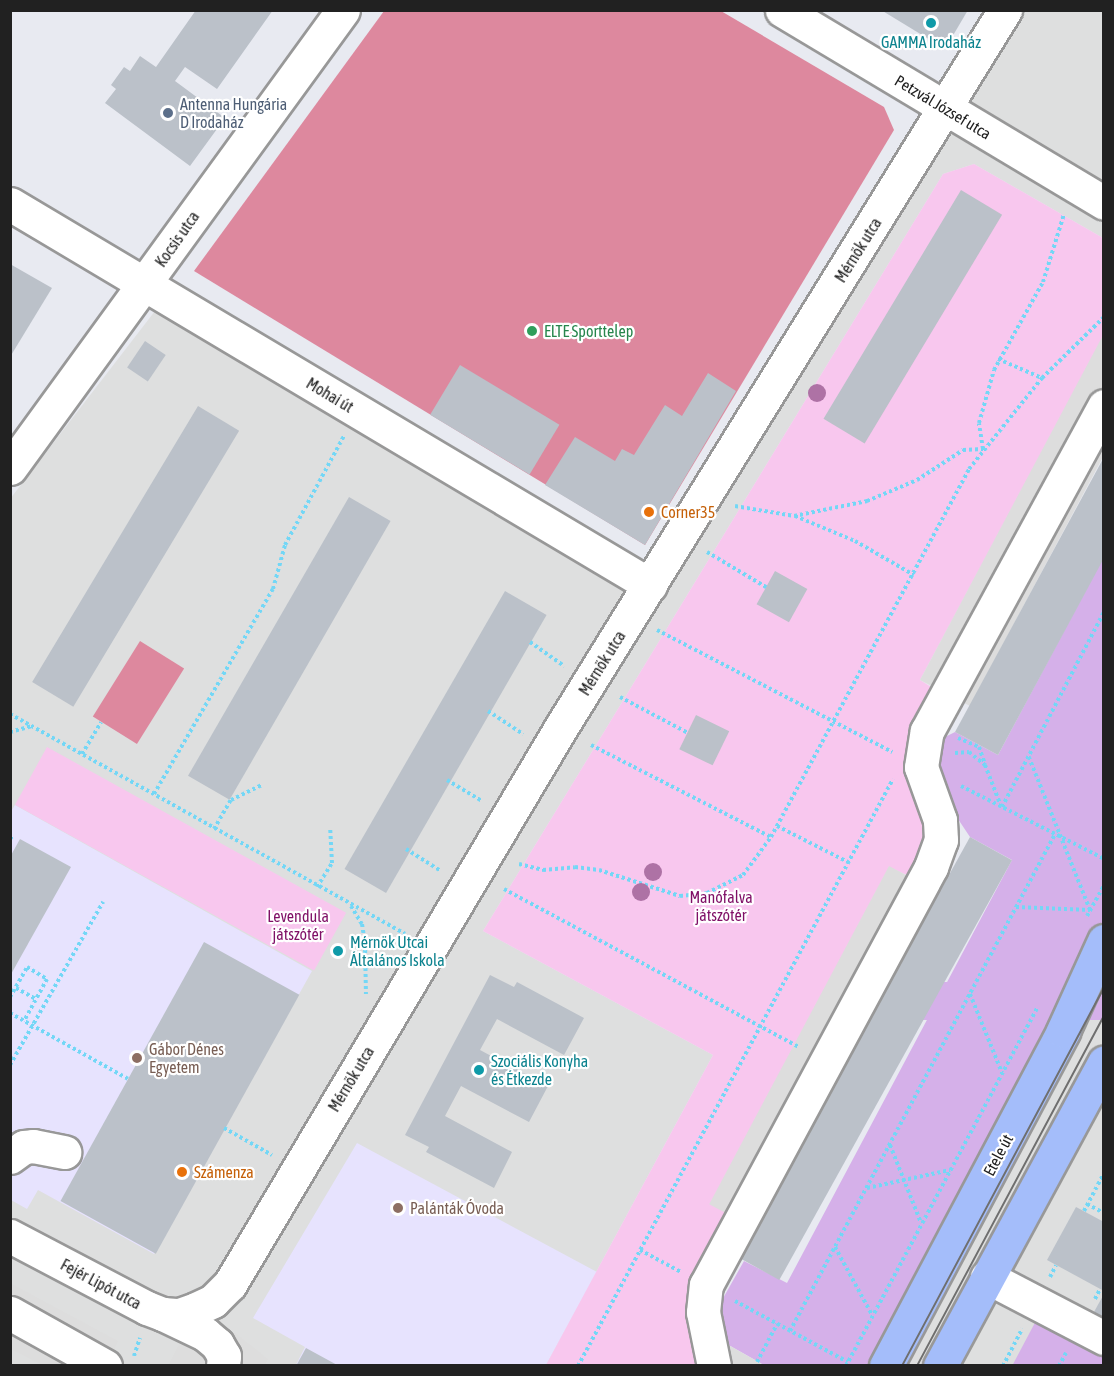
<!DOCTYPE html>
<meta charset="utf-8">
<style>
body{margin:0}
#map{position:relative;width:1114px;height:1376px;overflow:hidden;background:#e8eaf1;font-family:"Asap Condensed",sans-serif}
div>[style]{position:absolute}
.residential>*{inset:0;background:#dedfdf}
.education>*{inset:0;background:#e7e3fe}
.grass>*{inset:0;background:#d5b0e9;transform-origin:0 0}
.park>*{inset:0;background:#f8c7ee;transform-origin:0 0}
.pitch>*{inset:0;background:#dd889e;transform-origin:0 0}
.parking>*{inset:0;background:#ddd;transform-origin:0 0}
.building>*{inset:0;background:#bbc1c9;transform-origin:0 0}
.path>*{height:4px;margin-top:-2px;transform-origin:0;background:repeating-linear-gradient(90deg,#73d7f6 0 3px,transparent 0 6px)}
.roads{filter:drop-shadow(2px 0 #989898) drop-shadow(-2px 0 #989898) drop-shadow(0 2px #989898) drop-shadow(0 -2px #989898)}
.minor>*{height:33px;margin:-16.5px;padding:0 16.5px;transform-origin:16.5px;border-radius:16.5px;background:#fff}
.major>*{height:33px;margin:-16.5px;padding:0 16.5px;transform-origin:16.5px;border-radius:16.5px;background:#a4bdfa}
.tram>*{height:1.5px;margin:-0.75px;padding:0 0.75px;transform-origin:0.75px;border-radius:0.75px;background:#6f6f6f}
.trees>*{width:18px;height:18px;margin:-9px;border-radius:50%;background:#ae72a5}
.dots>*{width:16px;height:16px;translate:-50% -50%;box-sizing:border-box;border:3px solid #fff;border-radius:50%}
span{translate:-50% -50%;white-space:nowrap;text-align:center;line-height:1.15;-webkit-text-stroke:4.5px #fff;paint-order:stroke}
.culture-label{font-size:16px;color:#0d838f}
.left{translate:0 -50%;text-align:left}
.service-label{font-size:16px;color:#4e5e75}
.street-label{font-size:16px;color:#212121}
.leisure-label{font-size:16px;color:#27864d}
.food-label{font-size:16px;color:#c56008}
.park-label{font-size:16px;color:#7f0f66}
.education-label{font-size:16px;color:#785e54}
.frame{position:absolute;inset:0;border:12px solid #212121;pointer-events:none}
</style>
<div id="map">
<div class="residential">
<div style="clip-path:polygon(1025px 11px,1103px 11px,1103px 238px,974px 164px,943px 174px,483px 931px,713px 1055px,546px 1365px,11px 1365px,10px 499px,155px 311px,657px 606px)"></div>
<div style="clip-path:polygon(1103px 921px,1103px 1365px,875px 1366px,1099px 929px)"></div>
</div>
<div class="education">
<div style="clip-path:polygon(15px 805px,312px 971px,154px 1254px,38px 1190px,27px 1209px,11px 1200px,10px 813px)"></div>
<div style="clip-path:polygon(357px 1143px,597px 1272px,546px 1365px,296px 1365px,305px 1347px,253px 1318px)"></div>
</div>
<div class="grass">
<div style="clip-path:polygon(1103px 558px,1103px 921px,875px 1365px,764px 1365px,725px 1343px,717px 1309px,744px 1261px,787px 1283px,1012px 860px,970px 837px,942px 795px,938px 775px,937px 748px,943px 738px,955px 732px,998px 755px)"></div>
<div style="left:1103px;top:982px;width:38px;height:435px;rotate:90deg"></div>
<div style="clip-path:polygon(1038px 1317px,1103px 1353px,1103px 1365px,1012px 1366px)"></div>
</div>
<div class="park">
<div style="clip-path:polygon(974px 164px,1103px 238px,1103px 338px,920px 680px,936px 690px,927px 833px,911px 877px,889px 867px,711px 1204px,730px 1214px,689px 1291px,686px 1305px,687px 1320px,701px 1365px,546px 1365px,713px 1055px,483px 931px,943px 174px)"></div>
<div style="left:47px;top:747px;width:342px;height:66px;rotate:29deg"></div>
</div>
<div class="pitch">
<div style="clip-path:polygon(384px 11px,721px 11px,884px 107px,894px 130px,645px 545px,194px 271px)"></div>
<div style="left:140px;top:641px;width:52px;height:89px;rotate:32deg"></div>
</div>
<div class="parking">
<div style="clip-path:polygon(1102px 337px,1103px 457px,970px 706px,920px 680px)"></div>
<div style="left:889px;top:866px;width:58px;height:383px;rotate:28deg"></div>
<div style="clip-path:polygon(10px 1283px,118px 1341px,110px 1359px,122px 1365px,42px 1365px,11px 1349px)"></div>
<div style="clip-path:polygon(235px 1333px,268px 1359px,265px 1365px,168px 1366px,178px 1346px)"></div>
<div style="clip-path:polygon(725px 1343px,760px 1363px,759px 1366px,709px 1366px)"></div>
</div>
<div class="building">
<div style="clip-path:polygon(196px 10px,273px 10px,217px 89px,185px 67px,175px 81px,225px 118px,190px 166px,105px 103px,116px 89px,111px 85px,124px 67px,130px 71px,140px 56px,156px 67px)"></div>
<div style="clip-path:polygon(881px 10px,968px 10px,945px 49px)"></div>
<div style="left:961px;top:190px;width:48px;height:267px;rotate:31deg"></div>
<div style="clip-path:polygon(10px 264px,52px 288px,10px 357px)"></div>
<div style="left:145px;top:341px;width:25px;height:32px;rotate:34deg"></div>
<div style="left:460px;top:365px;width:116px;height:58px;rotate:31deg"></div>
<div style="clip-path:polygon(708px 373px,736px 391px,645px 545px,545px 485px,575px 437px,615px 461px,622px 449px,634px 455px,665px 405px,682px 416px)"></div>
<div style="left:198px;top:406px;width:48px;height:322px;rotate:31deg"></div>
<div style="clip-path:polygon(1104px 457px,1104px 558px,998px 755px,955px 732px)"></div>
<div style="left:349px;top:497px;width:48px;height:322px;rotate:30deg"></div>
<div style="left:775px;top:571px;width:37px;height:38px;rotate:29deg"></div>
<div style="left:505px;top:591px;width:48px;height:321px;rotate:30deg"></div>
<div style="left:696px;top:715px;width:37px;height:38px;rotate:26deg"></div>
<div style="left:970px;top:837px;width:48px;height:480px;rotate:29deg"></div>
<div style="clip-path:polygon(20px 839px,71px 867px,10px 976px,10px 857px)"></div>
<div style="left:204px;top:942px;width:109px;height:296px;rotate:29deg"></div>
<div style="clip-path:polygon(490px 975px,514px 987px,517px 982px,584px 1018px,564px 1055px,497px 1019px,480px 1050px,548px 1086px,529px 1122px,461px 1086px,445px 1116px,512px 1152px,494px 1188px,426px 1152px,429px 1147px,405px 1135px)"></div>
<div style="clip-path:polygon(1076px 1207px,1104px 1222px,1104px 1291px,1047px 1260px)"></div>
<div style="clip-path:polygon(1104px 1294px,1104px 1327px,1090px 1319px)"></div>
<div style="clip-path:polygon(306px 1348px,339px 1366px,296px 1366px)"></div>
</div>
<div class="path">
<div style="left:998px;top:359px;width:48px;rotate:23.4deg"></div>
<div style="left:735px;top:506px;width:60px;rotate:9.6deg"></div>
<div style="left:794px;top:516px;width:75px;rotate:-11.6deg"></div>
<div style="left:867px;top:501px;width:54px;rotate:-22.8deg"></div>
<div style="left:917px;top:480px;width:55px;rotate:-33.1deg"></div>
<div style="left:963px;top:450px;width:20px;rotate:-3deg"></div>
<div style="left:983px;top:449px;width:26px;rotate:-99deg"></div>
<div style="left:979px;top:423px;width:55px;rotate:-74.2deg"></div>
<div style="left:994px;top:370px;width:101px;rotate:-60.9deg"></div>
<div style="left:1043px;top:282px;width:71px;rotate:-72.8deg"></div>
<div style="left:795px;top:516px;width:65px;rotate:22.6deg"></div>
<div style="left:855px;top:541px;width:68px;rotate:30deg"></div>
<div style="left:707px;top:552px;width:69px;rotate:30.7deg"></div>
<div style="left:657px;top:630px;width:265px;rotate:27.4deg"></div>
<div style="left:530px;top:642px;width:42px;rotate:35.2deg"></div>
<div style="left:620px;top:697px;width:77px;rotate:27.9deg"></div>
<div style="left:488px;top:711px;width:42px;rotate:33.3deg"></div>
<div style="left:10px;top:714px;width:452px;rotate:29.1deg"></div>
<div style="left:10px;top:732px;width:23px;rotate:-15deg"></div>
<div style="left:958px;top:738px;width:23px;rotate:23deg"></div>
<div style="left:979px;top:747px;width:18px;rotate:71deg"></div>
<div style="left:591px;top:745px;width:202px;rotate:27.1deg"></div>
<div style="left:955px;top:753px;width:14px;rotate:-4deg"></div>
<div style="left:969px;top:752px;width:21px;rotate:39deg"></div>
<div style="left:985px;top:765px;width:44px;rotate:68.7deg"></div>
<div style="left:82px;top:754px;width:37px;rotate:-59deg"></div>
<div style="left:447px;top:780px;width:41px;rotate:31deg"></div>
<div style="left:961px;top:786px;width:161px;rotate:27deg"></div>
<div style="left:154px;top:794px;width:237px;rotate:-59.9deg"></div>
<div style="left:273px;top:589px;width:46px;rotate:-74.7deg"></div>
<div style="left:285px;top:545px;width:124px;rotate:-61.6deg"></div>
<div style="left:1002px;top:807px;width:220px;rotate:-62.4deg"></div>
<div style="left:777px;top:826px;width:80px;rotate:26.9deg"></div>
<div style="left:214px;top:829px;width:34px;rotate:-60deg"></div>
<div style="left:231px;top:800px;width:34px;rotate:-26deg"></div>
<div style="left:10px;top:839px;width:5px;rotate:-53deg"></div>
<div style="left:406px;top:849px;width:41px;rotate:32.2deg"></div>
<div style="left:519px;top:864px;width:25px;rotate:14deg"></div>
<div style="left:543px;top:870px;width:32px;rotate:-5deg"></div>
<div style="left:575px;top:867px;width:24px;rotate:7deg"></div>
<div style="left:599px;top:870px;width:85px;rotate:17.8deg"></div>
<div style="left:680px;top:896px;width:27px;rotate:-6deg"></div>
<div style="left:707px;top:893px;width:40px;rotate:-26.6deg"></div>
<div style="left:743px;top:875px;width:47px;rotate:-53.6deg"></div>
<div style="left:771px;top:837px;width:418px;rotate:-61.7deg"></div>
<div style="left:969px;top:469px;width:117px;rotate:-51.3deg"></div>
<div style="left:1042px;top:378px;width:87px;rotate:-44.5deg"></div>
<div style="left:317px;top:887px;width:28px;rotate:-58deg"></div>
<div style="left:332px;top:863px;width:36px;rotate:-93deg"></div>
<div style="left:504px;top:889px;width:335px;rotate:28.2deg"></div>
<div style="left:351px;top:906px;width:21px;rotate:59deg"></div>
<div style="left:362px;top:924px;width:20px;rotate:81deg"></div>
<div style="left:365px;top:944px;width:50px;rotate:88.9deg"></div>
<div style="left:1016px;top:907px;width:74px;rotate:2.3deg"></div>
<div style="left:1090px;top:910px;width:167px;rotate:-111.8deg"></div>
<div style="left:1087px;top:916px;width:35px;rotate:-61deg"></div>
<div style="left:16px;top:988px;width:23px;rotate:29deg"></div>
<div style="left:970px;top:994px;width:85px;rotate:67.9deg"></div>
<div style="left:10px;top:997px;width:34px;rotate:-60deg"></div>
<div style="left:27px;top:967px;width:23px;rotate:31deg"></div>
<div style="left:47px;top:979px;width:48px;rotate:118.7deg"></div>
<div style="left:10px;top:1013px;width:135px;rotate:29.2deg"></div>
<div style="left:10px;top:1065px;width:188px;rotate:-60.3deg"></div>
<div style="left:224px;top:1128px;width:55px;rotate:29.4deg"></div>
<div style="left:890px;top:1145px;width:84px;rotate:68.3deg"></div>
<div style="left:867px;top:1188px;width:85px;rotate:-12.2deg"></div>
<div style="left:1087px;top:1204px;width:19px;rotate:28deg"></div>
<div style="left:1084px;top:1211px;width:43px;rotate:-62.2deg"></div>
<div style="left:835px;top:1247px;width:77px;rotate:61.4deg"></div>
<div style="left:640px;top:1250px;width:47px;rotate:28.2deg"></div>
<div style="left:1050px;top:1277px;width:13px;rotate:-63deg"></div>
<div style="left:1095px;top:1299px;width:11px;rotate:-63deg"></div>
<div style="left:735px;top:1301px;width:128px;rotate:28.4deg"></div>
<div style="left:790px;top:1331px;width:563px;rotate:-61.93deg"></div>
<div style="left:134px;top:1356px;width:19px;rotate:-72deg"></div>
<div style="left:757px;top:1362px;width:43px;rotate:-62.2deg"></div>
<div style="left:578px;top:1366px;width:666px;rotate:-61.78deg"></div>
<div style="left:846px;top:1366px;width:407px;rotate:-61.9deg"></div>
<div style="left:1003px;top:1366px;width:42px;rotate:-62.8deg"></div>
<div style="left:1059px;top:1366px;width:15px;rotate:-62deg"></div>
</div>
<div class="roads">
<div class="minor">
<div style="left:782px;top:10px;width:375px;rotate:30.9deg"></div>
<div style="left:10px;top:204px;width:745px;rotate:30.77deg"></div>
<div style="left:10px;top:468px;width:566px;rotate:-53.98deg"></div>
<div style="left:10px;top:1157px;width:17px;rotate:-36deg"></div>
<div style="left:24px;top:1147px;width:9px;rotate:-6deg"></div>
<div style="left:33px;top:1146px;width:32px;rotate:11deg"></div>
<div style="left:10px;top:1236px;width:155px;rotate:27.7deg"></div>
<div style="left:147px;top:1308px;width:17px;rotate:21deg"></div>
<div style="left:163px;top:1314px;width:16px;rotate:4deg"></div>
<div style="left:179px;top:1315px;width:18px;rotate:-19deg"></div>
<div style="left:196px;top:1309px;width:19px;rotate:-25deg"></div>
<div style="left:213px;top:1301px;width:24px;rotate:-45deg"></div>
<div style="left:230px;top:1284px;width:646px;rotate:-59.26deg"></div>
<div style="left:560px;top:729px;width:846px;rotate:-58.25deg"></div>
<div style="left:987px;top:1277px;width:132px;rotate:27.5deg"></div>
<div style="left:10px;top:1313px;width:109px;rotate:29.2deg"></div>
<div style="left:163px;top:1314px;width:47px;rotate:25.5deg"></div>
<div style="left:205px;top:1334px;width:16px;rotate:40deg"></div>
<div style="left:217px;top:1344px;width:14px;rotate:60deg"></div>
<div style="left:224px;top:1356px;width:10px;rotate:96deg"></div>
<div style="left:714px;top:1366px;width:55px;rotate:-101.5deg"></div>
<div style="left:703px;top:1312px;width:27px;rotate:-84deg"></div>
<div style="left:706px;top:1285px;width:475px;rotate:-61.7deg"></div>
<div style="left:931px;top:867px;width:29px;rotate:-70deg"></div>
<div style="left:941px;top:840px;width:20px;rotate:-93deg"></div>
<div style="left:940px;top:820px;width:56px;rotate:-109.7deg"></div>
<div style="left:921px;top:767px;width:36px;rotate:-81deg"></div>
<div style="left:927px;top:731px;width:370px;rotate:-61.4deg"></div>
</div>
<div class="major">
<div style="left:886px;top:1366px;width:379px;rotate:-62.1deg"></div>
<div style="left:1063px;top:1031px;width:99px;rotate:-65.5deg"></div>
<div style="left:940px;top:1366px;width:345px;rotate:-61.6deg"></div>
</div>
</div>
<div class="tram">
<div style="left:902px;top:1366px;width:429px;rotate:-61.9deg"></div>
<div style="left:917px;top:1366px;width:397px;rotate:-61.9deg"></div>
</div>
<div class="trees">
<div style="left:817px;top:393px"></div>
<div style="left:653px;top:872px"></div>
<div style="left:641px;top:892px"></div>
</div>
<div class="dots">
<div style="left:931px;top:23px;background:#0f9aa8"></div>
<div style="left:168px;top:113px;background:#5c6f8a"></div>
<div style="left:532px;top:331px;background:#2e9e5b"></div>
<div style="left:649px;top:512px;background:#e8710a"></div>
<div style="left:338px;top:951px;background:#0f9aa8"></div>
<div style="left:137px;top:1058px;background:#8d6e63"></div>
<div style="left:479px;top:1070px;background:#0f9aa8"></div>
<div style="left:182px;top:1172px;background:#e8710a"></div>
<div style="left:398px;top:1208px;background:#8d6e63"></div>
</div>
<div class="culture-label">
<span style="left:931px;top:42px">GAMMA Irodaház</span>
<span class="left" style="left:350px;top:951px">Mérnök Utcai<br>Általános Iskola</span>
<span class="left" style="left:491px;top:1070px">Szociális Konyha<br>és Étkezde</span>
</div>
<div class="service-label">
<span class="left" style="left:180px;top:113px">Antenna Hungária<br>D Irodaház</span>
</div>
<div class="street-label">
<span style="left:943px;top:107px;rotate:31deg">Petzvál József utca</span>
<span style="left:177px;top:239px;rotate:-55deg">Kocsis utca</span>
<span style="left:858px;top:250px;rotate:-58deg">Mérnök utca</span>
<span style="left:330px;top:395px;rotate:31deg">Mohai út</span>
<span style="left:602px;top:663px;rotate:-58deg">Mérnök utca</span>
<span style="left:351px;top:1079px;rotate:-59deg">Mérnök utca</span>
<span style="left:998px;top:1155px;rotate:-62deg">Etele út</span>
<span style="left:101px;top:1284px;rotate:28deg">Fejér Lipót utca</span>
</div>
<div class="leisure-label">
<span class="left" style="left:544px;top:331px">ELTE Sporttelep</span>
</div>
<div class="food-label">
<span class="left" style="left:661px;top:512px">Corner35</span>
<span class="left" style="left:194px;top:1172px">Számenza</span>
</div>
<div class="park-label">
<span style="left:721px;top:906px">Manófalva<br>játszótér</span>
<span style="left:298px;top:925px">Levendula<br>játszótér</span>
</div>
<div class="education-label">
<span class="left" style="left:149px;top:1058px">Gábor Dénes<br>Egyetem</span>
<span class="left" style="left:410px;top:1208px">Palánták Óvoda</span>
</div>
<div class="frame"></div>
</div>
